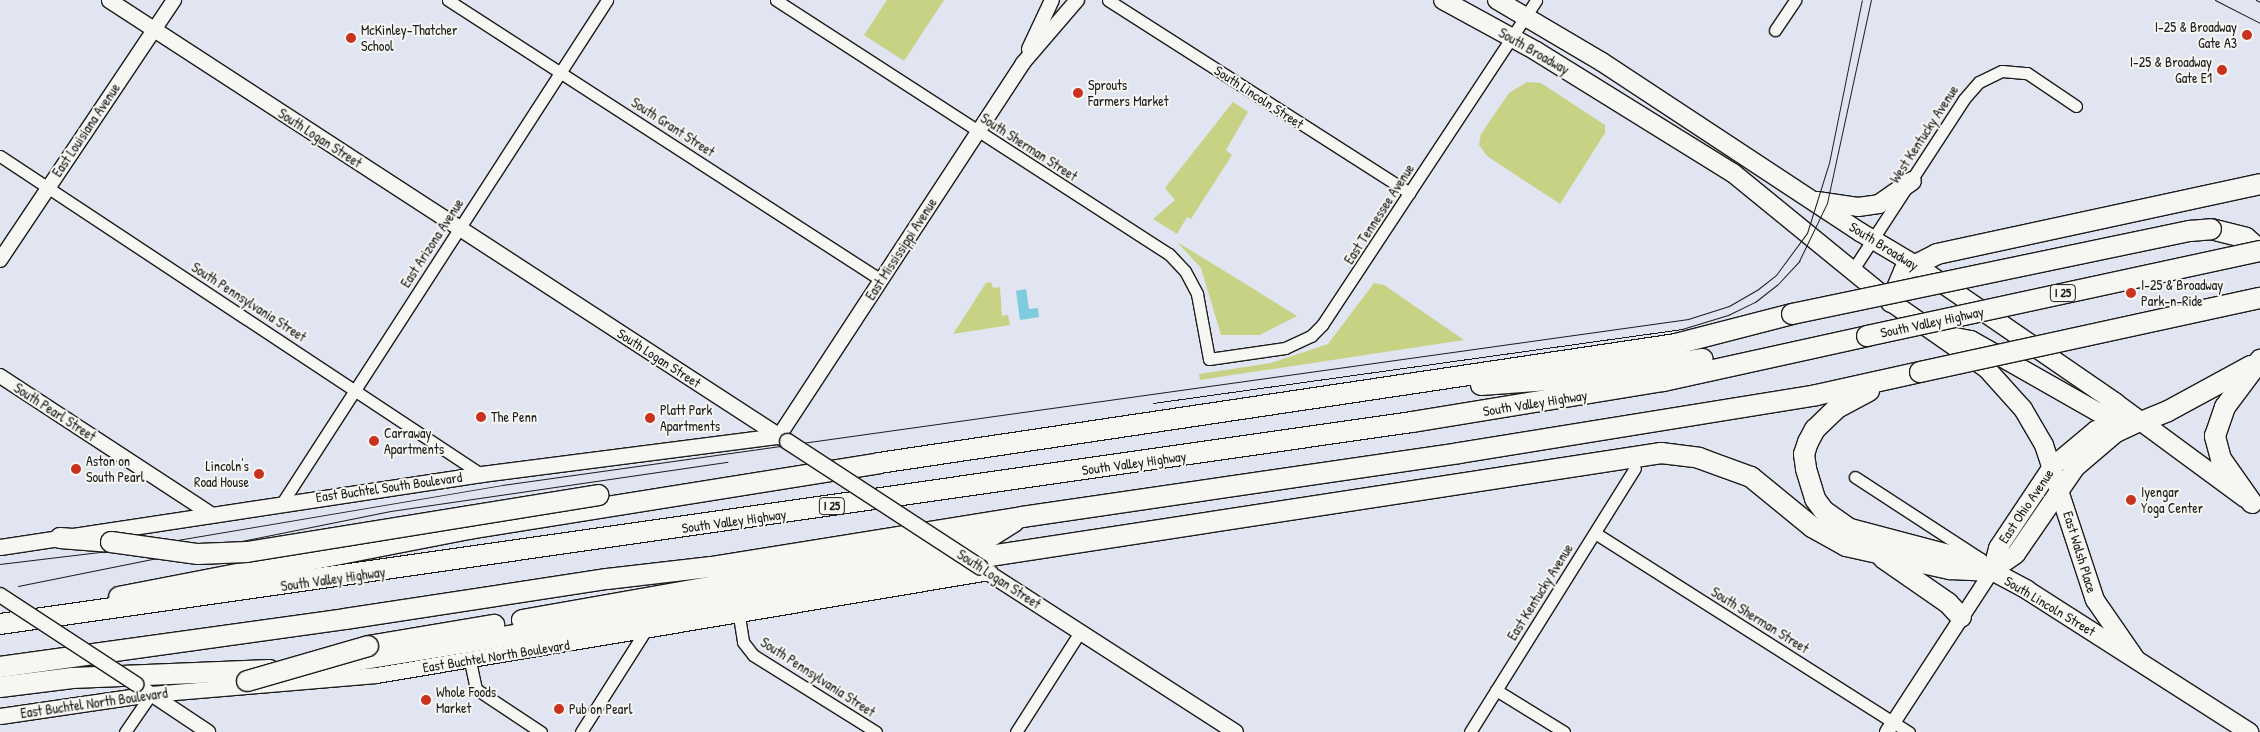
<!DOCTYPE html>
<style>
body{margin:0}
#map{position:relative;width:2260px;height:732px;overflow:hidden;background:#e1e5f1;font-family:"Patrick Hand",sans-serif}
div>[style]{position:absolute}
.green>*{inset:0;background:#c7d285}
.water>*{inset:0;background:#80ccdf}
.roads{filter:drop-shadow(1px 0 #1c1c1c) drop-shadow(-1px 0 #1c1c1c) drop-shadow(0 1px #1c1c1c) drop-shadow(0 -1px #1c1c1c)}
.minor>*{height:11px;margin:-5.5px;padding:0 5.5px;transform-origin:5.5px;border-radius:5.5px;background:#f6f6f2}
.tertiary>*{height:14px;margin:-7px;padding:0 7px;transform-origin:7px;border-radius:7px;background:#f6f6f2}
.secondary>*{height:15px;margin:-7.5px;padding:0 7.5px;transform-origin:7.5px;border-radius:7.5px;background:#f6f6f2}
.primary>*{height:18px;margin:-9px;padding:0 9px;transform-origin:9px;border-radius:9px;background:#f6f6f2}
.motorway>*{height:20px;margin:-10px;padding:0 10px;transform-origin:10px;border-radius:10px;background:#f6f6f2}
.tram>*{height:1px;margin:-0.5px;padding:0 0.5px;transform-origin:0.5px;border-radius:0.5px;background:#1c1c1c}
.bridges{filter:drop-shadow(1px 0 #1c1c1c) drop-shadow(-1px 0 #1c1c1c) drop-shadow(0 1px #1c1c1c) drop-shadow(0 -1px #1c1c1c)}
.tertiary-bridge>*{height:14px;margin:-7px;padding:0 7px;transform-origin:7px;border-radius:7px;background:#f6f6f2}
.secondary-bridge>*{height:15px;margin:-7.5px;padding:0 7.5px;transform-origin:7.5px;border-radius:7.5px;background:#f6f6f2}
.motorway-bridge>*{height:20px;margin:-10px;padding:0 10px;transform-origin:10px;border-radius:10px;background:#f6f6f2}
.dots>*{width:14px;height:14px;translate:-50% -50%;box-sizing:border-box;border:2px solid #f6f6f2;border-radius:50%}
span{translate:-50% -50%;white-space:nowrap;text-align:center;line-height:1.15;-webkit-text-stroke:4px #f6f6f2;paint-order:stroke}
.shield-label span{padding:1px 4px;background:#f6f6f2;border:1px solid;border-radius:4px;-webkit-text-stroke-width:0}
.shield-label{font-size:12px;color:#1c1c1c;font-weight:700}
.poi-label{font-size:14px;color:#1c1c1c}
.right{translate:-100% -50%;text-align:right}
.left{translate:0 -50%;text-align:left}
.street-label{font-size:14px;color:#1c1c1c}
</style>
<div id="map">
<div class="green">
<div style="clip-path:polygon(887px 0,944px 0,904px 61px,864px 35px)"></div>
<div style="clip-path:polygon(1527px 82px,1541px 83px,1605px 125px,1605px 133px,1560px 204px,1487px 156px,1479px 145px,1481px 134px,1509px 93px)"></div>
<div style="clip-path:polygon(1233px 102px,1248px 112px,1226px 150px,1232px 155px,1191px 219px,1187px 217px,1177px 234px,1153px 219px,1175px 200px,1165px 188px)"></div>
<div style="clip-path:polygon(1177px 242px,1257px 291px,1297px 316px,1260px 335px,1221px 335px,1201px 268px)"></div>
<div style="clip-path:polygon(991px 282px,993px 288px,1000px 287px,1002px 316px,1008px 315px,1010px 325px,953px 334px,986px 283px)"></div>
<div style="clip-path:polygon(1374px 283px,1384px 285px,1464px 340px,1200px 380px,1199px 374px,1271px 363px,1328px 344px)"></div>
</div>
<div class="water">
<div style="clip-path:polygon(1026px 289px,1029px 309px,1038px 308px,1039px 317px,1020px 320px,1016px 291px)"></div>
</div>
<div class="roads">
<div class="minor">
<div style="left:448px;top:0;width:516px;rotate:32.89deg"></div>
<div style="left:776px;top:0;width:468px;rotate:32.9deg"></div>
<div style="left:1169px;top:254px;width:23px;rotate:47deg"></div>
<div style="left:1185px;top:271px;width:26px;rotate:62deg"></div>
<div style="left:1197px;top:294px;width:66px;rotate:79.5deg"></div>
<div style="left:1209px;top:359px;width:77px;rotate:-8.2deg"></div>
<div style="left:1285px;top:348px;width:29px;rotate:-25deg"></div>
<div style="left:1311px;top:336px;width:16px;rotate:-45deg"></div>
<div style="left:1322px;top:325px;width:389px;rotate:-56.6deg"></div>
<div style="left:1108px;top:0;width:358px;rotate:32.6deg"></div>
<div style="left:1775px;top:30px;width:36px;rotate:-56deg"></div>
<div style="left:0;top:156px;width:577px;rotate:33.47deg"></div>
<div style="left:1852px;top:271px;width:205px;rotate:-56.9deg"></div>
<div style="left:1964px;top:99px;width:23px;rotate:-49deg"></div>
<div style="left:1979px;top:82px;width:25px;rotate:-26deg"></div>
<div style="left:2002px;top:71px;width:25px;rotate:5deg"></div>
<div style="left:2027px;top:73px;width:59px;rotate:34deg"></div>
<div style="left:1855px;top:477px;width:150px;rotate:33.1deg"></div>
<div style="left:282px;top:503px;width:599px;rotate:-57.13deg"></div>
<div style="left:1595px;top:533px;width:372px;rotate:32.4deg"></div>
<div style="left:739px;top:616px;width:26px;rotate:81deg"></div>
<div style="left:743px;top:642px;width:16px;rotate:52deg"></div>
<div style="left:753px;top:655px;width:145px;rotate:32deg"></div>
<div style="left:470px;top:661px;width:29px;rotate:78deg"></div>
<div style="left:476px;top:689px;width:78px;rotate:33.5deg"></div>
<div style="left:1496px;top:690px;width:80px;rotate:31.7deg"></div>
<div style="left:125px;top:732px;width:46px;rotate:-55.6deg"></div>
<div style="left:581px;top:732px;width:120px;rotate:-57.6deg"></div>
<div style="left:1016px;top:732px;width:119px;rotate:-57.4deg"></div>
<div style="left:1470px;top:732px;width:311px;rotate:-58deg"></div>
</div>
<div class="tertiary">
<div style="left:1029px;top:49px;width:54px;rotate:-64.9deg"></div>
<div style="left:0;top:260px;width:313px;rotate:-56.2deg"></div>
<div style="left:0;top:376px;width:252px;rotate:33.2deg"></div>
<div style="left:779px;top:436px;width:446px;rotate:-56.8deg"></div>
<div style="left:1023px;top:63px;width:83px;rotate:-49.4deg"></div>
<div style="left:145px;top:690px;width:76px;rotate:33.7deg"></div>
<div style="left:1887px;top:732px;width:192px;rotate:-56.9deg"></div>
</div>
<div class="secondary">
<div style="left:109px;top:0;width:809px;rotate:33.04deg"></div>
<div style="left:0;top:547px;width:487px;rotate:-8.6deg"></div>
<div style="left:481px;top:474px;width:300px;rotate:-7.3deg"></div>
<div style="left:981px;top:568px;width:302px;rotate:32.8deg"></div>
<div style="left:0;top:716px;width:153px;rotate:-8.3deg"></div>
<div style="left:151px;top:694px;width:226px;rotate:-4.8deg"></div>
<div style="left:376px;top:675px;width:622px;rotate:-9.54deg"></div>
</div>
<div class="primary">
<div style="left:1443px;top:0;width:106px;rotate:28.7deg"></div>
<div style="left:1536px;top:51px;width:232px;rotate:31.8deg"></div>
<div style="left:1733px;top:173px;width:204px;rotate:39.2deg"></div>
<div style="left:1891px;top:302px;width:117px;rotate:34.9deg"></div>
<div style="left:1987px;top:369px;width:54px;rotate:48deg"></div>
<div style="left:2023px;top:409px;width:42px;rotate:59.7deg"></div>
<div style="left:2044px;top:445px;width:163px;rotate:71.8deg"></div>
<div style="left:2095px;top:600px;width:70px;rotate:55.4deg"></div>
<div style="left:1497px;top:0;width:122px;rotate:30.6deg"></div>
<div style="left:1602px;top:62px;width:309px;rotate:33.4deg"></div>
<div style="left:1860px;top:232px;width:63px;rotate:30.7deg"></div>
<div style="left:1914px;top:264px;width:245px;rotate:34.5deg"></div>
<div style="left:2116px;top:403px;width:160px;rotate:36.4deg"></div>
<div style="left:1817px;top:201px;width:41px;rotate:8.3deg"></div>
<div style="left:1858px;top:207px;width:21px;rotate:-8deg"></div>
<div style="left:1879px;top:204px;width:40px;rotate:-34.9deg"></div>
<div style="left:1945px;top:335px;width:26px;rotate:11deg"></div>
<div style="left:1971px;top:340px;width:146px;rotate:29.6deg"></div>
<div style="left:2098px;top:412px;width:42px;rotate:13.7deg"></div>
<div style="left:1992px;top:571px;width:40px;rotate:28deg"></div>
<div style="left:2027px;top:590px;width:264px;rotate:32.6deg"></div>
<div style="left:1992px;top:571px;width:29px;rotate:-35deg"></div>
<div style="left:2016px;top:554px;width:104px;rotate:-55.5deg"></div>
<div style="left:2075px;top:468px;width:54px;rotate:-40.5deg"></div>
<div style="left:2116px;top:433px;width:26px;rotate:-25deg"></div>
<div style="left:1992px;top:571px;width:24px;rotate:-75deg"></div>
<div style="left:1998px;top:548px;width:97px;rotate:-56.3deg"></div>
<div style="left:2052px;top:467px;width:57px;rotate:-40.1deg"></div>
<div style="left:2096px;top:430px;width:30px;rotate:-6deg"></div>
</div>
<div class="motorway">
<div style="left:2211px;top:229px;width:36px;rotate:14deg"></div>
<div style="left:2246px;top:238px;width:18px;rotate:41deg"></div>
<div style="left:1891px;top:302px;width:34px;rotate:-67deg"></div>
<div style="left:1904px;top:271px;width:37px;rotate:-27deg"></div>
<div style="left:1937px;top:254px;width:330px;rotate:-12.2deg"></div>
<div style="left:1481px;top:385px;width:96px;rotate:-4.2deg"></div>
<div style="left:1577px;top:378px;width:127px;rotate:-8.6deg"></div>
<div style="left:1869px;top:391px;width:36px;rotate:152deg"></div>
<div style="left:1837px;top:408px;width:30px;rotate:136deg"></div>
<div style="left:1815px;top:429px;width:15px;rotate:118deg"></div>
<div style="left:1808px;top:442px;width:13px;rotate:108deg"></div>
<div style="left:1804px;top:454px;width:15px;rotate:82deg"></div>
<div style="left:1806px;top:469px;width:31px;rotate:73deg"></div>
<div style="left:1815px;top:499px;width:15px;rotate:53deg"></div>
<div style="left:1824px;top:511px;width:32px;rotate:35deg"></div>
<div style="left:1850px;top:529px;width:133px;rotate:14.8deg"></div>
<div style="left:2141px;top:422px;width:29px;rotate:-22deg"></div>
<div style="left:2168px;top:411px;width:94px;rotate:-28.5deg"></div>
<div style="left:2252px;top:503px;width:54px;rotate:-125.2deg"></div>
<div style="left:2221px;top:459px;width:24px;rotate:-105deg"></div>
<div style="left:2215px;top:436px;width:31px;rotate:-71deg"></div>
<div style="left:2225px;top:407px;width:59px;rotate:-53.3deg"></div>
<div style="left:60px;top:538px;width:51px;rotate:4.5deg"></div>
<div style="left:1883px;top:558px;width:79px;rotate:34.7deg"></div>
<div style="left:1948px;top:603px;width:19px;rotate:47deg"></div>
<div style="left:119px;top:597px;width:357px;rotate:-11deg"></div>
<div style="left:469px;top:529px;width:415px;rotate:-9.1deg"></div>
<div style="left:879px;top:463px;width:806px;rotate:-8.49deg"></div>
<div style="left:1676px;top:344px;width:120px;rotate:-14.5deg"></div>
<div style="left:522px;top:620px;width:473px;rotate:-10deg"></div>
<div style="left:988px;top:538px;width:31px;rotate:-32deg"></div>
<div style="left:0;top:624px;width:1426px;rotate:-8.14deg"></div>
<div style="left:1412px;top:422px;width:254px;rotate:-9.3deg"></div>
<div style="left:1663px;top:381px;width:209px;rotate:-12.4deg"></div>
<div style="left:368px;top:646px;width:128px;rotate:-9.5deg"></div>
<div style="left:319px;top:666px;width:408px;rotate:-9deg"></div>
<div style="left:722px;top:602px;width:199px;rotate:-10.1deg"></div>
<div style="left:918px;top:567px;width:752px;rotate:-8.72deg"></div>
<div style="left:1661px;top:453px;width:38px;rotate:7deg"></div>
<div style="left:1699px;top:458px;width:55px;rotate:20.1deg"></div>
<div style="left:1751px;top:477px;width:79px;rotate:39.3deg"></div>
<div style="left:1812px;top:527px;width:39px;rotate:29deg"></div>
<div style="left:1846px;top:546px;width:107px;rotate:12.5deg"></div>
<div style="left:1950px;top:569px;width:42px;rotate:2.7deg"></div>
<div style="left:0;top:667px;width:348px;rotate:-7.9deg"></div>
<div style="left:345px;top:619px;width:265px;rotate:-8.7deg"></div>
<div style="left:607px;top:579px;width:105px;rotate:-6.6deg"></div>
<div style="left:711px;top:567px;width:315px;rotate:-9.1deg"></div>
<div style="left:1022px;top:517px;width:442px;rotate:-8.3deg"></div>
<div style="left:1459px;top:453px;width:362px;rotate:-9.2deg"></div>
<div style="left:1816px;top:395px;width:107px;rotate:-12.5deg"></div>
<div style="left:0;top:687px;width:73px;rotate:-7.1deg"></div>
<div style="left:72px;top:678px;width:198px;rotate:-2.3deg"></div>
</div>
</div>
<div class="tram">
<div style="left:2215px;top:0;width:51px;rotate:27.1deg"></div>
<div style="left:2256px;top:0;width:4px;rotate:27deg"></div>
<div style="left:1153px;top:403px;width:534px;rotate:-7.96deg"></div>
<div style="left:1682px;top:329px;width:48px;rotate:-16.9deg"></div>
<div style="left:1728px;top:315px;width:30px;rotate:-26deg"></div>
<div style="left:1755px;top:302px;width:28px;rotate:-38deg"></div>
<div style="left:1777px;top:285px;width:33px;rotate:-47deg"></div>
<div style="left:1799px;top:261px;width:64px;rotate:-64.2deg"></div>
<div style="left:1827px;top:203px;width:208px;rotate:-77.8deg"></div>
<div style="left:0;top:564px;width:125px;rotate:-6.9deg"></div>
<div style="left:124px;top:549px;width:383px;rotate:-9.6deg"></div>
<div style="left:502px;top:485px;width:1198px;rotate:-7.97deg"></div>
<div style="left:1688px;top:319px;width:43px;rotate:-17.6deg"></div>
<div style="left:1729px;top:306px;width:32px;rotate:-30deg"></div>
<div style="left:1757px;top:290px;width:24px;rotate:-38deg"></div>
<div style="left:1776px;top:275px;width:52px;rotate:-53.6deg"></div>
<div style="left:1807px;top:233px;width:73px;rotate:-72.6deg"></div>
<div style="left:1829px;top:163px;width:166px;rotate:-78.6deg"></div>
<div style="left:18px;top:586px;width:380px;rotate:-11.4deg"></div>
<div style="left:391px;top:511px;width:340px;rotate:-8.3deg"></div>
</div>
<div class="bridges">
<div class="tertiary-bridge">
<div style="left:0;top:595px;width:163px;rotate:33.2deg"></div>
</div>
<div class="secondary-bridge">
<div style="left:787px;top:441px;width:230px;rotate:33.1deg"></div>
</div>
<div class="motorway-bridge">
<div style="left:1792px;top:314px;width:407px;rotate:-11.8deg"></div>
<div style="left:2190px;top:231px;width:21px;rotate:-5deg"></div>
<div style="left:1867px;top:336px;width:402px;rotate:-12.2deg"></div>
<div style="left:1920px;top:372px;width:348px;rotate:-12.3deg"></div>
<div style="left:111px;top:542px;width:88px;rotate:7.9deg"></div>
<div style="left:198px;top:554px;width:49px;rotate:-2.3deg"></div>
<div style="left:247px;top:552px;width:356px;rotate:-9.2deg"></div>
<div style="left:247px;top:681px;width:126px;rotate:-16.1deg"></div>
</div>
</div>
<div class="dots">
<div style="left:2247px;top:35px;background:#c8321e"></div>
<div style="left:351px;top:38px;background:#c8321e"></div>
<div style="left:2222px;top:70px;background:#c8321e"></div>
<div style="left:1078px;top:93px;background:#c8321e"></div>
<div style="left:2131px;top:293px;background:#c8321e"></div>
<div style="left:481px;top:417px;background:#c8321e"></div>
<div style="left:650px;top:418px;background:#c8321e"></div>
<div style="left:374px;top:441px;background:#c8321e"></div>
<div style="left:76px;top:469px;background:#c8321e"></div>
<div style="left:259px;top:474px;background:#c8321e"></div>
<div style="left:2131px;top:500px;background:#c8321e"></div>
<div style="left:426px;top:700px;background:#c8321e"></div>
<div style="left:559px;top:709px;background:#c8321e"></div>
</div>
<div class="shield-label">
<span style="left:2063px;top:293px">I 25</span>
<span style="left:832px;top:506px">I 25</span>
</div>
<div class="poi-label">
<span class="right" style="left:2237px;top:35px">I-25 &amp; Broadway<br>Gate A3</span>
<span class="left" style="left:361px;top:38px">McKinley-Thatcher<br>School</span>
<span class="right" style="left:2212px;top:70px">I-25 &amp; Broadway<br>Gate E1</span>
<span class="left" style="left:1088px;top:93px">Sprouts<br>Farmers Market</span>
<span class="left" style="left:2141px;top:293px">I-25 &amp; Broadway<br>Park-n-Ride</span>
<span class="left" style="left:660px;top:418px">Platt Park<br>Apartments</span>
<span class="left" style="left:491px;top:417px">The Penn</span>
<span class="left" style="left:384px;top:441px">Carraway<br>Apartments</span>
<span class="left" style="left:86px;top:469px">Aston on<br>South Pearl</span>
<span class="right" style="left:249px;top:474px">Lincoln's<br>Road House</span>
<span class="left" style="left:2141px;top:500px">Iyengar<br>Yoga Center</span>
<span class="left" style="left:436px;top:700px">Whole Foods<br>Market</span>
<span class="left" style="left:569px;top:709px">Pub on Pearl</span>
</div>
<div class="street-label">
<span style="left:1534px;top:51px;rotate:30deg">South Broadway</span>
<span style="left:1259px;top:97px;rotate:33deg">South Lincoln Street</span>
<span style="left:673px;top:127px;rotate:33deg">South Grant Street</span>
<span style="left:86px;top:130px;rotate:-56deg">East Louisiana Avenue</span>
<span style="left:1924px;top:134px;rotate:-57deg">West Kentucky Avenue</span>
<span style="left:320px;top:138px;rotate:33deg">South Logan Street</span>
<span style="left:1029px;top:147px;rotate:33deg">South Sherman Street</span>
<span style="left:1379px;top:214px;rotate:-57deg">East Tennessee Avenue</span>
<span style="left:432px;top:243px;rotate:-57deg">East Arizona Avenue</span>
<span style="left:1884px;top:246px;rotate:32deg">South Broadway</span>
<span style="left:901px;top:249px;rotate:-57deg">East Mississippi Avenue</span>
<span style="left:249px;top:302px;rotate:33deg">South Pennsylvania Street</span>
<span style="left:1932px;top:322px;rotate:-12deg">South Valley Highway</span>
<span style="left:659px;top:358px;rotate:33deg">South Logan Street</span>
<span style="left:1535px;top:403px;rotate:-9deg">South Valley Highway</span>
<span style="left:55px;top:412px;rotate:33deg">South Pearl Street</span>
<span style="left:1134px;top:463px;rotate:-8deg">South Valley Highway</span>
<span style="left:389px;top:487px;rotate:-8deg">East Buchtel South Boulevard</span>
<span style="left:2026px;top:506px;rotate:-56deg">East Ohio Avenue</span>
<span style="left:734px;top:521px;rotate:-8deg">South Valley Highway</span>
<span style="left:2080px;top:552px;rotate:73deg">East Walsh Place</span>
<span style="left:333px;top:579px;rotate:-8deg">South Valley Highway</span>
<span style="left:999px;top:579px;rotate:33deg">South Logan Street</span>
<span style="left:1540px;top:592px;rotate:-58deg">East Kentucky Avenue</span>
<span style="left:2050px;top:606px;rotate:31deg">South Lincoln Street</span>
<span style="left:1760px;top:620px;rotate:32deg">South Sherman Street</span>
<span style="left:496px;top:656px;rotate:-9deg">East Buchtel North Boulevard</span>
<span style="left:818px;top:677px;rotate:33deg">South Pennsylvania Street</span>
<span style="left:94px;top:703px;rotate:-8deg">East Buchtel North Boulevard</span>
</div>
</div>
